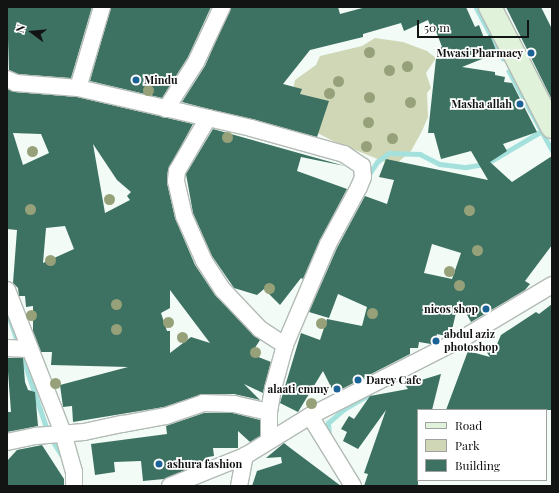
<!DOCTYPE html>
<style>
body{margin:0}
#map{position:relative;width:559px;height:493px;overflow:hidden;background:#f2fbf5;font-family:"Playfair Display",serif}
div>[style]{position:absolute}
.green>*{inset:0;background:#cfd7b7}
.stream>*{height:4.5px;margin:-2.25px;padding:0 2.25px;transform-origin:2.25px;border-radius:2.25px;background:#a4e1dd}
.building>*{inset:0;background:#3d7263}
.roads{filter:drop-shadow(1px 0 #b3bbb5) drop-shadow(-1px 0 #b3bbb5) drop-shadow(0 1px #b3bbb5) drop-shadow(0 -1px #b3bbb5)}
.street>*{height:16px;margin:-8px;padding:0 8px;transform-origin:8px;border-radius:8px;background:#fff}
.secondary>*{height:22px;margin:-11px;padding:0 11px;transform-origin:11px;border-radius:11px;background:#e1f2da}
.trees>*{width:11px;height:11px;margin:-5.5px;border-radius:50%;background:#97a179}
.dots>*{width:11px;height:11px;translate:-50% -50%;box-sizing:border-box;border:2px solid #fff;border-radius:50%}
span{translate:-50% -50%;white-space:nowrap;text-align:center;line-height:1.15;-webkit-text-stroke:3.5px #fff;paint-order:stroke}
.poi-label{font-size:11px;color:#111412;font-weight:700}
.right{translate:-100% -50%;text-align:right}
.left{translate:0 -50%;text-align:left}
.frame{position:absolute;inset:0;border:8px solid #111412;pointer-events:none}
.legend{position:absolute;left:417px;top:409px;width:130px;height:72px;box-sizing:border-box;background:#fff;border:1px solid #a0a1a0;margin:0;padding:5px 7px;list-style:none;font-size:12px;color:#111412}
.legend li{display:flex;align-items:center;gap:8px;height:20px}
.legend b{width:20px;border:1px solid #a0a1a0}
.north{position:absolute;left:12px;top:12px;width:40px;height:40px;-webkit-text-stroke:3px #fff;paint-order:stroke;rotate:286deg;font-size:11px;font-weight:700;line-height:16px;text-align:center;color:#111412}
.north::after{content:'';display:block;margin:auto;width:14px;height:18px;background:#111412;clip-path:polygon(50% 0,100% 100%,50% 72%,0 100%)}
.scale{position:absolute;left:417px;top:20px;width:112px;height:18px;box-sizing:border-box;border:2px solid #111412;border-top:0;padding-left:5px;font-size:12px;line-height:14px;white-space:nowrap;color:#111412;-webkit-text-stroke:3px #fff;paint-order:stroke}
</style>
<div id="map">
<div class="green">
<div style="clip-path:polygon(375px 38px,403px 42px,427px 51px,436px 58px,426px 73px,431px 88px,427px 93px,428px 117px,422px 131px,411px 151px,397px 163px,390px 164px,333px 141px,296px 122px,289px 108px,295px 80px,316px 65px,320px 56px,362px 46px)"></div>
</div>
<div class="stream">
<div style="left:476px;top:7px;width:58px;rotate:62.1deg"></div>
<div style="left:509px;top:71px;width:90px;rotate:61.4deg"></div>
<div style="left:491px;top:161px;width:59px;rotate:-30.5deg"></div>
<div style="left:368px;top:176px;width:17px;rotate:-57deg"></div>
<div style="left:377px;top:162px;width:15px;rotate:-37deg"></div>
<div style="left:389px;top:153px;width:31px;rotate:2deg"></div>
<div style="left:420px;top:154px;width:22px;rotate:27deg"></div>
<div style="left:440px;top:164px;width:26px;rotate:7deg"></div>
<div style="left:466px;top:167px;width:18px;rotate:-9deg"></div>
<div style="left:10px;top:319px;width:119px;rotate:71.4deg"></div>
<div style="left:329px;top:435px;width:12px;rotate:-95deg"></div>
<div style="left:328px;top:423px;width:21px;rotate:-41deg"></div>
<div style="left:344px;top:409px;width:28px;rotate:-30deg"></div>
<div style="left:51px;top:438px;width:22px;rotate:58deg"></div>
</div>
<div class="building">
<div style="clip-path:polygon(7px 7px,92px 7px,71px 78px,18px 74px,9px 70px)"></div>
<div style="clip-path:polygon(111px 7px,211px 7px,188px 57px,162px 98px,90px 81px)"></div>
<div style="clip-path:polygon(evenodd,231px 7px,338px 7px,340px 14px,366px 7px,466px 7px,475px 27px,479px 25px,484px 38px,490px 35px,497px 53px,462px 67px,495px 72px,495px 75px,505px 77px,504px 82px,512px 83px,537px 132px,503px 144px,507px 151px,490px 162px,512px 182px,552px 156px,552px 245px,525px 281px,530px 284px,525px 290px,471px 322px,459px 300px,451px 334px,446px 336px,437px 334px,436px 341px,431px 344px,419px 342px,418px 348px,410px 348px,410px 354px,334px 393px,323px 371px,298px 412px,280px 403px,301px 333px,320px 340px,327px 319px,362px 326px,367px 307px,338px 294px,329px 318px,309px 312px,337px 248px,365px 196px,387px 204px,394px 180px,379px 177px,386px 159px,488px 180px,471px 151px,441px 159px,434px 133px,428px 133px,437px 49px,442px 47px,433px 23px,430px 25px,428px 20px,404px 31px,401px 23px,363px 34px,363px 37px,310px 50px,283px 84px,302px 89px,300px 94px,329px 101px,317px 137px,182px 102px,205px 66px,231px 7px,432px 244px,461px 253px,452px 279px,424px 273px,432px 244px)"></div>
<div style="clip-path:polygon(506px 7px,541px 7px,552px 29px,552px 100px)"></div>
<div style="clip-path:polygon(evenodd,7px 89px,15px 92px,77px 97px,193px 124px,168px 170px,167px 183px,175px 218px,195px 265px,215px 295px,260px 340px,251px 354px,271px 362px,263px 393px,244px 384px,260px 400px,234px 394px,203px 394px,164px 407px,73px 422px,72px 406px,63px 407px,60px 385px,128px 367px,51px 365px,52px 352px,41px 352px,33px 331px,33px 306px,26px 307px,25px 296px,19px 296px,18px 288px,13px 283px,17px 230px,7px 229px,7px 89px,13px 133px,41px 134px,49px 153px,23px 165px,13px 133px,7px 89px,93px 144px,117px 180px,131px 192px,127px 196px,130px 200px,105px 213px,93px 144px,7px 89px,65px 226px,74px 249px,43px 263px,46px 228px,65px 226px,7px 89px,170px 290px,176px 298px,210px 343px,191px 337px,170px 353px,170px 331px,167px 331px,161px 313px,170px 308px,170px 290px)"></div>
<div style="clip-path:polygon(213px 129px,345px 166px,301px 157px,297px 171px,347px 189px,320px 240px,303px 279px,301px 278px,280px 305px,264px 289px,257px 295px,234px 288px,212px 256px,193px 213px,186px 174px)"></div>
<div style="clip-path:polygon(552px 304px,552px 410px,446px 410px,468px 351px,490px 357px,484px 348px,494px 351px,501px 335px,536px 312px,539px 314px)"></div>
<div style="clip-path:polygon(7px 358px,23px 358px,25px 382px,28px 390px,35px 392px,38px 426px,7px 432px,7px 412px,11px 412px)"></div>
<div style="clip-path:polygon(441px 374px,432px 410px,418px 410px,418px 486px,364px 486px,368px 474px,364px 473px,386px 410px,358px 449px,343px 441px,347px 432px,341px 429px,349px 416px,354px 419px,370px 396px,408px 389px,405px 385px)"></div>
<div style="clip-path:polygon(204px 413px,233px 413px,260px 420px,260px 436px,250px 442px,238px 431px,238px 448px,213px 448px,214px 456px,208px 457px,208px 460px,187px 466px,188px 469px,164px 479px,143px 481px,141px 461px,114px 462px,115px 472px,95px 475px,91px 444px,167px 434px,166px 426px)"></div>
<div style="clip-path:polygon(284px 443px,289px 447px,341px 486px,252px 486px,257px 471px,282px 463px,281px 457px,266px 458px)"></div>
<div style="clip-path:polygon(42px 445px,64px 479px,64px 486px,7px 486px,7px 461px,17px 450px)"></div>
</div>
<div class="roads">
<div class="street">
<div style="left:7px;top:79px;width:10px;rotate:24deg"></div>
<div style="left:16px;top:83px;width:62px;rotate:4.6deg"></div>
<div style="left:78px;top:88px;width:178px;rotate:13deg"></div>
<div style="left:251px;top:128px;width:97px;rotate:15.6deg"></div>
<div style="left:344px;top:154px;width:22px;rotate:34deg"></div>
<div style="left:362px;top:166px;width:11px;rotate:85deg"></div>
<div style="left:363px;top:177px;width:11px;rotate:112deg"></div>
<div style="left:359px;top:187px;width:65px;rotate:118.5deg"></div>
<div style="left:328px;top:244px;width:110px;rotate:113.1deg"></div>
<div style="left:285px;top:345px;width:46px;rotate:105.3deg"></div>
<div style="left:273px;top:389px;width:23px;rotate:100deg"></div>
<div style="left:269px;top:412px;width:28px;rotate:90deg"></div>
<div style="left:78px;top:88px;width:84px;rotate:-73.5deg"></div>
<div style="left:166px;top:109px;width:56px;rotate:-57.4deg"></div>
<div style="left:196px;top:62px;width:61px;rotate:-64.7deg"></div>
<div style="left:208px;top:118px;width:61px;rotate:120.3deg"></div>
<div style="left:177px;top:171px;width:10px;rotate:96deg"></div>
<div style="left:176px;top:181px;width:36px;rotate:77deg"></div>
<div style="left:184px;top:216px;width:49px;rotate:66deg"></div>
<div style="left:204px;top:261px;width:35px;rotate:57deg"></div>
<div style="left:223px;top:290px;width:54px;rotate:46.5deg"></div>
<div style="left:260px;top:329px;width:30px;rotate:33deg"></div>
<div style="left:7px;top:290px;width:154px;rotate:68.6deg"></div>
<div style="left:63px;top:433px;width:41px;rotate:74.2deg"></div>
<div style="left:74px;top:472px;width:14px;rotate:90deg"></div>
<div style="left:7px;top:348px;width:21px;rotate:3deg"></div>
<div style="left:310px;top:416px;width:82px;rotate:58.4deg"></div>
<div style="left:7px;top:442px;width:30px;rotate:-12deg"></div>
<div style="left:36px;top:436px;width:48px;rotate:-4.8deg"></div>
<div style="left:84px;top:432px;width:40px;rotate:-12deg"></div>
<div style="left:123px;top:424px;width:44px;rotate:-10.5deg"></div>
<div style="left:166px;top:416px;width:39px;rotate:-19deg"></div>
<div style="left:203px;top:403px;width:31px;rotate:2deg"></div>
<div style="left:234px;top:404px;width:36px;rotate:13deg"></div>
<div style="left:170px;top:486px;width:81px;rotate:-21.8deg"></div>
<div style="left:245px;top:456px;width:76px;rotate:-31.6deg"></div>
<div style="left:310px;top:416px;width:174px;rotate:-27deg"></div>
<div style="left:465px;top:337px;width:101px;rotate:-30.9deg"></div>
<div style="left:239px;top:486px;width:31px;rotate:-79deg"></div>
</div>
<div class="secondary">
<div style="left:490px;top:7px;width:135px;rotate:62.7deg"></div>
</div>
</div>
<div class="trees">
<div style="left:369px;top:52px"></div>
<div style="left:407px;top:66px"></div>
<div style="left:389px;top:70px"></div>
<div style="left:338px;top:81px"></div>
<div style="left:148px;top:90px"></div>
<div style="left:329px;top:93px"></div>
<div style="left:369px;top:97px"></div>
<div style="left:410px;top:102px"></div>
<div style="left:368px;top:122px"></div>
<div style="left:227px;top:137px"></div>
<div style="left:392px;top:138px"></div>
<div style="left:366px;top:146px"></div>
<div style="left:32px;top:151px"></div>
<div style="left:109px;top:199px"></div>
<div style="left:30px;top:209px"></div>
<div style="left:469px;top:210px"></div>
<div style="left:477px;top:250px"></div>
<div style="left:50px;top:260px"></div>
<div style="left:449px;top:271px"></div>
<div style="left:459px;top:285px"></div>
<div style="left:269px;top:288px"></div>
<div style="left:116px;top:304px"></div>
<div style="left:372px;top:313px"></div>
<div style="left:31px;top:315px"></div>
<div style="left:168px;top:322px"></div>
<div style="left:321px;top:323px"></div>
<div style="left:116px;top:329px"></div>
<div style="left:182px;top:337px"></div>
<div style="left:255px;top:352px"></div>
<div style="left:55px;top:383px"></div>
<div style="left:311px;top:403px"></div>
</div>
<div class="dots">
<div style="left:531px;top:53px;background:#1b6296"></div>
<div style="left:136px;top:80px;background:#1b6296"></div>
<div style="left:520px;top:104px;background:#1b6296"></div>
<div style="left:486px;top:309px;background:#1b6296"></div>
<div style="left:436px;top:341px;background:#1b6296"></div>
<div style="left:358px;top:380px;background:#1b6296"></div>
<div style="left:337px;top:389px;background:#1b6296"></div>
<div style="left:159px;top:464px;background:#1b6296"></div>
</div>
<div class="poi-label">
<span class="right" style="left:523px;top:53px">Mwasi Pharmacy</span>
<span class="left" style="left:144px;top:80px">Mindu</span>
<span class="right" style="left:512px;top:104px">Masha allah</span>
<span class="right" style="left:478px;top:309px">nicos shop</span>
<span class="left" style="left:444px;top:341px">abdul aziz<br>photoshop</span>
<span class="left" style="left:366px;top:380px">Darey Cafe</span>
<span class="right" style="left:329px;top:389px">alaati emmy</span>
<span class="left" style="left:167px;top:464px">ashura fashion</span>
</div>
<div class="frame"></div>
<ul class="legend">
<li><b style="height:5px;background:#e1f2da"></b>Road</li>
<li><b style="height:11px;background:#cfd7b7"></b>Park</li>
<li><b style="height:11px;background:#3d7263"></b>Building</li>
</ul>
<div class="north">N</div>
<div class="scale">50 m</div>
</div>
